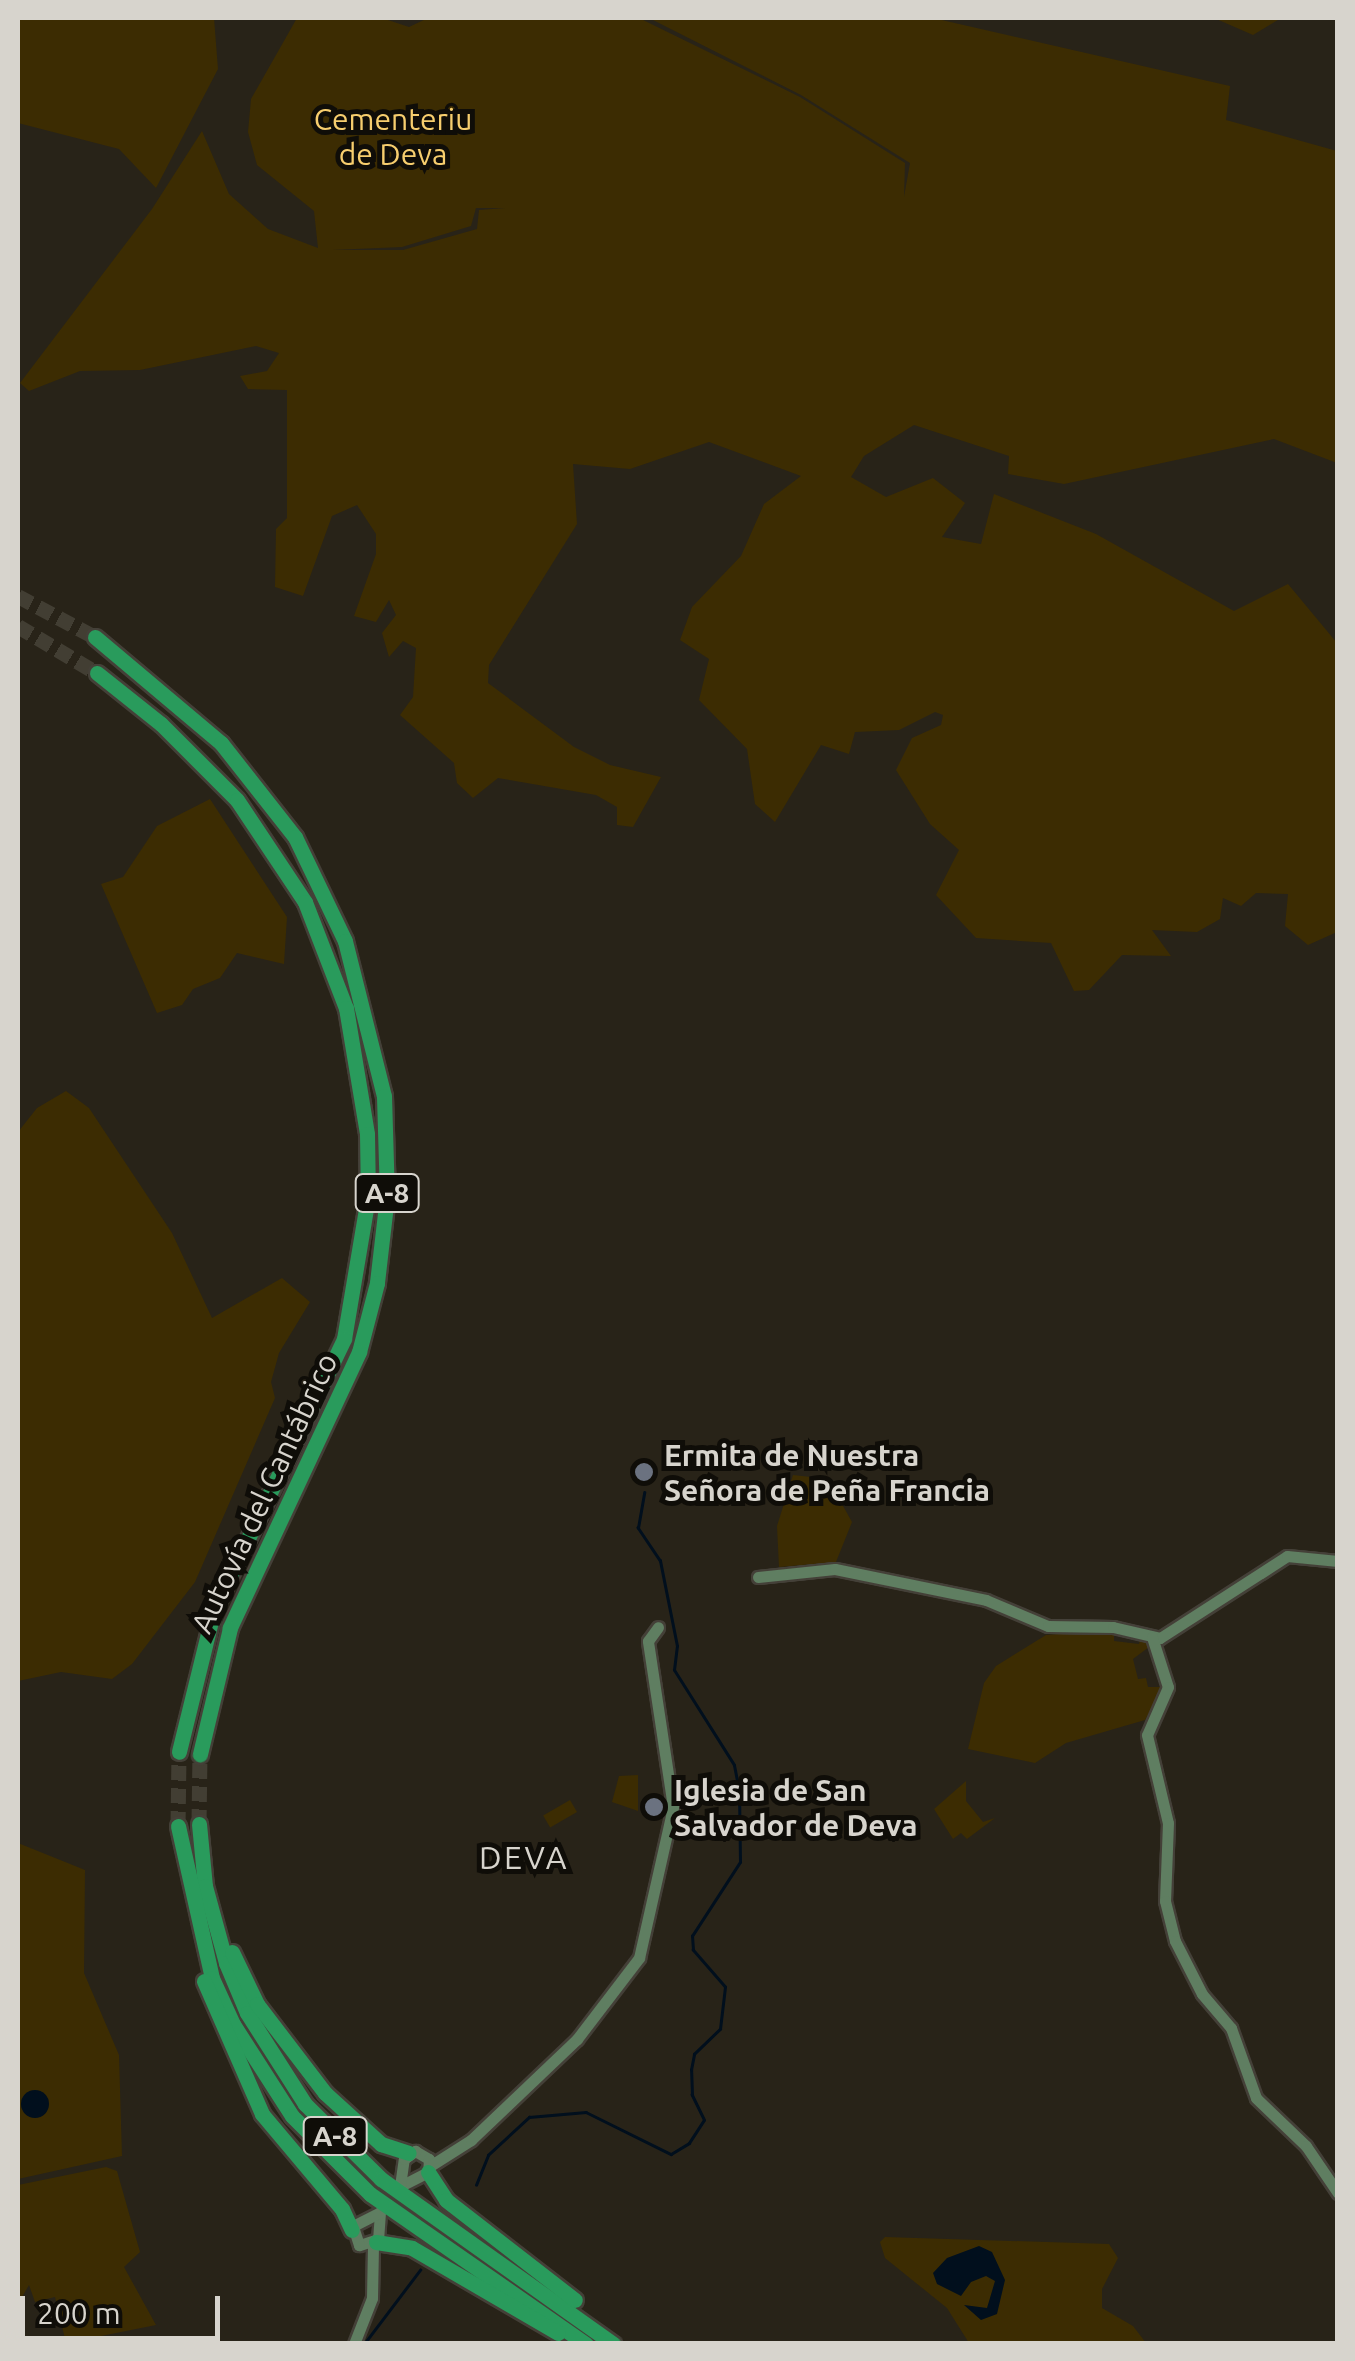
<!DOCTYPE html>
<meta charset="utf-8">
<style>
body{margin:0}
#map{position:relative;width:1355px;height:2361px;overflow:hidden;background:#282318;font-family:Ubuntu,sans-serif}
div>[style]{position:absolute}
.green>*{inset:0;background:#3c2c02;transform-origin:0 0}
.water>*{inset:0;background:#010f1d}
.round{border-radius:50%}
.stream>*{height:2.5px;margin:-1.25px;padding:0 1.25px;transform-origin:1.25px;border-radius:1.25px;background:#010f1d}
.highway-tunnel>*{height:15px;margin-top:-7.5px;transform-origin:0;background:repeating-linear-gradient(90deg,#423e33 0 15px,transparent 0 23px)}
.roads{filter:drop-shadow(2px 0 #444038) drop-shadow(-2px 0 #444038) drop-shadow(0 2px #444038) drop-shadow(0 -2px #444038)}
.secondary>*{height:11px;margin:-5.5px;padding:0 5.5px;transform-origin:5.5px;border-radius:5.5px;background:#5f7e61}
.highway>*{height:15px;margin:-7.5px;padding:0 7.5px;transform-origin:7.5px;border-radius:7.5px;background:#299b5c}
.dots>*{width:28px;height:28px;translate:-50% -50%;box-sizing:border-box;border:5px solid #0f0d08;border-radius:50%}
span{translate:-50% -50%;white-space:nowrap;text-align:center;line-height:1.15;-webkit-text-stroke:10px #0f0d08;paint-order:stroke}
.shield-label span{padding:2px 8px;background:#0f0d08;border:2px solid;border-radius:8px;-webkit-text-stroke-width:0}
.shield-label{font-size:28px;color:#d7d4cd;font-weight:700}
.park-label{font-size:30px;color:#f7ce6e}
.poi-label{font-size:30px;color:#d7d4cd;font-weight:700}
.left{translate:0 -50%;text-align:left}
.street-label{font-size:30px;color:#d7d4cd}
.neighbourhood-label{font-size:32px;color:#d7d4cd;letter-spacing:2.5px}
.frame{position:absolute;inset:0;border:20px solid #d7d4cd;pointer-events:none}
.scale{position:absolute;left:20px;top:2296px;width:200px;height:45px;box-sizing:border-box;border:5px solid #d7d4cd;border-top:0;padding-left:12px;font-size:30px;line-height:35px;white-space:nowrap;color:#d7d4cd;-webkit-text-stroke:8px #0f0d08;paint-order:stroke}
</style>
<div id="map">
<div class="green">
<div style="clip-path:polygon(18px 18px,214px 18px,218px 69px,156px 188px,119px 149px,18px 123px)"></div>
<div style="clip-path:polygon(evenodd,297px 18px,382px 18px,409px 27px,428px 18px,639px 18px,800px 97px,905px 163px,904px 197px,910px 163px,801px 95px,649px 18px,933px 18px,1230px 86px,1226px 120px,1337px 151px,1337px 463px,1274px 439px,1064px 484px,1008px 474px,1009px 456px,914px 425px,864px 456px,851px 477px,886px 497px,933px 478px,965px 503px,942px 537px,981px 544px,994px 494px,1096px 534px,1234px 611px,1288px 584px,1337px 643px,1337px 932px,1308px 945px,1285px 926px,1288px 894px,1256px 893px,1241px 906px,1223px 898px,1220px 919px,1197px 932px,1152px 930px,1171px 956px,1122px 955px,1089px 990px,1074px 991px,1051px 943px,976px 938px,936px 895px,959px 850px,930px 824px,896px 770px,912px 738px,941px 725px,943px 715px,935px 712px,899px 730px,855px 732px,849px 754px,821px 745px,775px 822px,755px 804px,747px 749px,699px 700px,709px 659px,680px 640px,692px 607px,741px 556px,764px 504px,801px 476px,709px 442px,630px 469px,573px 464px,577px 524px,489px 665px,488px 683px,574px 747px,610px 765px,661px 777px,633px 827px,617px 825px,617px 807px,596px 795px,498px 778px,473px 798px,457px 783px,454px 763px,400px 715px,413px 697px,416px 648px,403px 641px,389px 657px,382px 633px,396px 615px,389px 600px,376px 622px,354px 616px,376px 554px,376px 534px,357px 505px,332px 516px,303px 596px,275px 587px,276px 529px,287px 518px,287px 390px,248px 389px,240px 376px,267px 371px,279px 353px,256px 346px,140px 370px,80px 371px,29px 391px,20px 383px,152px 209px,202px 131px,229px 194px,268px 229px,318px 248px,314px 211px,257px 165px,248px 132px,251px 99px,297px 18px,476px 208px,505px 208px,479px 210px,477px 229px,403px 250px,332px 250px,402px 247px,471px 226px,476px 208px)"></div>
<div style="clip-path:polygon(1214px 18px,1281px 18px,1253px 35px)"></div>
<div style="clip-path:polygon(210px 799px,287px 917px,284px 964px,237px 953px,220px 978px,193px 989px,182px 1005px,157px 1013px,101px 884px,123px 877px,157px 826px)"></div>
<div style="clip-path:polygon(66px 1091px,89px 1108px,172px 1233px,212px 1318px,282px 1278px,310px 1302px,279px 1353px,271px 1382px,275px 1398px,195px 1582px,132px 1664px,112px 1679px,61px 1672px,18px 1681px,18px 1132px,37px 1108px)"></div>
<div style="clip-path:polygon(793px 1475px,828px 1479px,852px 1522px,836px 1562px,779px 1567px,777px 1526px)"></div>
<div style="clip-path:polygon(1114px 1630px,1114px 1641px,1139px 1644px,1141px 1634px,1153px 1644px,1133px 1659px,1138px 1679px,1146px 1678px,1148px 1687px,1164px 1687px,1145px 1720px,1066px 1743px,1035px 1763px,968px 1749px,984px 1683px,996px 1666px,1046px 1635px)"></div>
<div style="clip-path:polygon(638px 1775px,638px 1811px,612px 1802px,619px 1776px)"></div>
<div style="clip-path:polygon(966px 1781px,966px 1801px,983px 1822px,995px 1818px,967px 1839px,961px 1833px,953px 1839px,934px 1809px)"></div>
<div style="left:570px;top:1800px;width:14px;height:31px;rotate:60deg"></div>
<div style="clip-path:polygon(18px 1843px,85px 1870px,84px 1973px,119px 2055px,122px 2156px,18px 2179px)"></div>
<div style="clip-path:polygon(106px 2167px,117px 2171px,140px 2252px,124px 2267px,156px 2325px,66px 2343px,55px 2297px,35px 2302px,29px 2285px,18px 2304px,18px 2185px)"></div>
<div style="clip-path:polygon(885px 2237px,1109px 2244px,1118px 2258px,1102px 2289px,1102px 2308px,1133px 2326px,1146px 2343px,969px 2343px,947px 2308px,885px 2258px,880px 2242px)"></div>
</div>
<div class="water">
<div class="round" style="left:21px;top:2090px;width:28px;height:28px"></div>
<div style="clip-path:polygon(979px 2246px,992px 2252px,1005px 2280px,997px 2314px,981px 2320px,964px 2305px,987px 2308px,995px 2281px,986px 2276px,971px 2282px,961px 2296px,937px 2284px,933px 2273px,947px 2258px)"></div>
</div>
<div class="stream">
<div style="left:476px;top:2185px;width:32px;rotate:-68deg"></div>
<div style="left:488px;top:2155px;width:56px;rotate:-42.8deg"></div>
<div style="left:529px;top:2117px;width:57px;rotate:-5deg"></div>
<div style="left:586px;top:2112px;width:95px;rotate:26.3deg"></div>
<div style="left:671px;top:2154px;width:21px;rotate:-31deg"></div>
<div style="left:689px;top:2143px;width:27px;rotate:-57deg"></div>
<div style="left:704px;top:2120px;width:28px;rotate:-116deg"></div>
<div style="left:692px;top:2095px;width:25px;rotate:-92deg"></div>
<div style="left:691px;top:2070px;width:16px;rotate:-79deg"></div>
<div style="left:694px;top:2054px;width:36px;rotate:-44deg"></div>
<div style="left:720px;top:2029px;width:42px;rotate:-83.2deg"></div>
<div style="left:725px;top:1987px;width:49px;rotate:-130.9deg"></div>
<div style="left:693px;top:1950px;width:14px;rotate:-94deg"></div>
<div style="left:692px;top:1936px;width:88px;rotate:-57deg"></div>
<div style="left:740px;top:1862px;width:71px;rotate:-90.8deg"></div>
<div style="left:739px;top:1791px;width:26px;rotate:-101deg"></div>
<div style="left:734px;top:1765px;width:112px;rotate:-122.3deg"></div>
<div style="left:674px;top:1670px;width:24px;rotate:-83deg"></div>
<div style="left:677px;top:1646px;width:87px;rotate:-101.3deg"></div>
<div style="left:660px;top:1561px;width:40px;rotate:-124deg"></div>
<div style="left:638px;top:1528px;width:36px;rotate:-80deg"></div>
<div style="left:364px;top:2344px;width:93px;rotate:-52.9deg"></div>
</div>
<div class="highway-tunnel">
<div style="left:18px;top:596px;width:87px;rotate:28deg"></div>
<div style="left:18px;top:626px;width:92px;rotate:30.7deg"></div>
<div style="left:199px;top:1824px;width:70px;rotate:-89.2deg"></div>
<div style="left:178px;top:1826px;width:74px;rotate:-89.2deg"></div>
</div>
<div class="roads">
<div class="secondary">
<div style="left:758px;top:1577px;width:77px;rotate:-5.9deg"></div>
<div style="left:835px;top:1569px;width:154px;rotate:11.6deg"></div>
<div style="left:986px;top:1600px;width:67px;rotate:22.8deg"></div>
<div style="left:1048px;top:1626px;width:65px;rotate:0.9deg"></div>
<div style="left:1113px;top:1627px;width:48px;rotate:13.2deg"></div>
<div style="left:1160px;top:1638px;width:151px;rotate:-32.8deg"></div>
<div style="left:1287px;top:1556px;width:51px;rotate:5.6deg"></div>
<div style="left:1152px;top:1637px;width:52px;rotate:72.3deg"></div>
<div style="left:1168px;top:1687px;width:52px;rotate:113.6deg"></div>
<div style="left:1147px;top:1735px;width:90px;rotate:76.6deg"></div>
<div style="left:1168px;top:1823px;width:78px;rotate:92.2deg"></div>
<div style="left:1165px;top:1901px;width:41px;rotate:76deg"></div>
<div style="left:1175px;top:1941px;width:59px;rotate:63deg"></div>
<div style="left:1202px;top:1994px;width:45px;rotate:49.5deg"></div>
<div style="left:1231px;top:2028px;width:74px;rotate:70.3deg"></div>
<div style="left:1256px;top:2098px;width:69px;rotate:43.8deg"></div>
<div style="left:1306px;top:2146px;width:57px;rotate:55.8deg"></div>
<div style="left:415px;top:2151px;width:16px;rotate:30deg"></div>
<div style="left:429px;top:2159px;width:13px;rotate:94deg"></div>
<div style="left:428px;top:2172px;width:31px;rotate:153deg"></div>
<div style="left:400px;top:2186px;width:27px;rotate:-82deg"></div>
<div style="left:404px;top:2159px;width:14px;rotate:-36deg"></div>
<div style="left:430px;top:2166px;width:49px;rotate:-32.4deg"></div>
<div style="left:471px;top:2140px;width:146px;rotate:-43.6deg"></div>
<div style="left:577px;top:2039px;width:102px;rotate:-52.6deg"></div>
<div style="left:639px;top:1958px;width:155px;rotate:-77.3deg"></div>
<div style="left:673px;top:1807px;width:168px;rotate:-98.6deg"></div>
<div style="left:648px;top:1641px;width:17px;rotate:-54deg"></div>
<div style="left:380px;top:2212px;width:27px;rotate:94deg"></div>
<div style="left:378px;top:2239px;width:20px;rotate:162deg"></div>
<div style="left:359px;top:2245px;width:20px;rotate:-108deg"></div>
<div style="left:353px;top:2226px;width:30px;rotate:-27deg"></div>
<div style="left:354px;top:2344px;width:49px;rotate:-68.6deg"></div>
<div style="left:372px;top:2298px;width:54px;rotate:-88.9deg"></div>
</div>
<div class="highway">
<div style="left:95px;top:637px;width:165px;rotate:40.1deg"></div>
<div style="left:221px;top:743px;width:120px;rotate:51.8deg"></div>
<div style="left:295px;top:837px;width:115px;rotate:64.3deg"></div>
<div style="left:345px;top:941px;width:160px;rotate:75.9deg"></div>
<div style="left:384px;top:1096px;width:100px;rotate:88.3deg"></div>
<div style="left:387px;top:1196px;width:88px;rotate:96.6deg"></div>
<div style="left:377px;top:1283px;width:71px;rotate:104.6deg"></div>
<div style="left:359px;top:1352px;width:305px;rotate:115.1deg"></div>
<div style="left:230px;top:1628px;width:130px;rotate:103.4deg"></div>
<div style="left:97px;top:673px;width:82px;rotate:38.6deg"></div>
<div style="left:161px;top:724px;width:107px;rotate:45deg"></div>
<div style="left:237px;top:800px;width:123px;rotate:56.3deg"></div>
<div style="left:305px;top:902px;width:114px;rotate:68.9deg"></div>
<div style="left:346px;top:1008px;width:128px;rotate:80.5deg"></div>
<div style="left:367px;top:1134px;width:63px;rotate:89.1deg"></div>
<div style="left:368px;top:1197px;width:144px;rotate:99.6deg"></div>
<div style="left:344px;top:1339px;width:300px;rotate:115.7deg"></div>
<div style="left:214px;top:1609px;width:147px;rotate:103.8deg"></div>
<div style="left:199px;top:1824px;width:62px;rotate:84.5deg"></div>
<div style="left:205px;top:1886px;width:80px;rotate:74.7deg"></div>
<div style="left:226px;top:1963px;width:54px;rotate:67.2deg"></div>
<div style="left:247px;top:2013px;width:108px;rotate:57.5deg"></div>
<div style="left:305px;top:2104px;width:107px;rotate:44.6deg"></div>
<div style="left:381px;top:2179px;width:285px;rotate:35.4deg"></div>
<div style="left:178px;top:1826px;width:156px;rotate:77.4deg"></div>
<div style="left:212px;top:1978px;width:51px;rotate:65.5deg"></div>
<div style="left:233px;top:2024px;width:109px;rotate:57.3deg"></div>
<div style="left:292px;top:2116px;width:110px;rotate:45deg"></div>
<div style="left:370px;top:2194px;width:263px;rotate:34.8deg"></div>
<div style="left:232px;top:1952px;width:58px;rotate:64.3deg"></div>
<div style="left:257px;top:2004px;width:112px;rotate:52.6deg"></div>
<div style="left:325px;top:2093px;width:76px;rotate:42.3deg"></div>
<div style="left:381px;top:2144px;width:29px;rotate:18deg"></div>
<div style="left:204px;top:1981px;width:145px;rotate:66.4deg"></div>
<div style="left:262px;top:2114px;width:124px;rotate:49.9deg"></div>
<div style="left:342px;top:2209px;width:23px;rotate:65deg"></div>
<div style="left:428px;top:2172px;width:33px;rotate:57deg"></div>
<div style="left:446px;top:2200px;width:163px;rotate:37.8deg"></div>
<div style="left:376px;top:2242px;width:36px;rotate:9deg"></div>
<div style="left:412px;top:2248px;width:169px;rotate:30.2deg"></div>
</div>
</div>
<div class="dots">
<div style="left:644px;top:1472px;background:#6b7280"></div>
<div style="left:654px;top:1807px;background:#6b7280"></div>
</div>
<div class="shield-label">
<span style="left:387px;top:1193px">A-8</span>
<span style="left:335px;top:2136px">A-8</span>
</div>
<div class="park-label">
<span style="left:393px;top:136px">Cementeriu<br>de Deva</span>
</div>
<div class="poi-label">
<span class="left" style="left:664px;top:1472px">Ermita de Nuestra<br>Señora de Peña Francia</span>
<span class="left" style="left:674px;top:1807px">Iglesia de San<br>Salvador de Deva</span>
</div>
<div class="street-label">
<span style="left:264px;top:1493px;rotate:-65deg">Autovía del Cantábrico</span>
</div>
<div class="neighbourhood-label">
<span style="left:524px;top:1857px">DEVA</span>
</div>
<div class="frame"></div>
<div class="scale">200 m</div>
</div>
